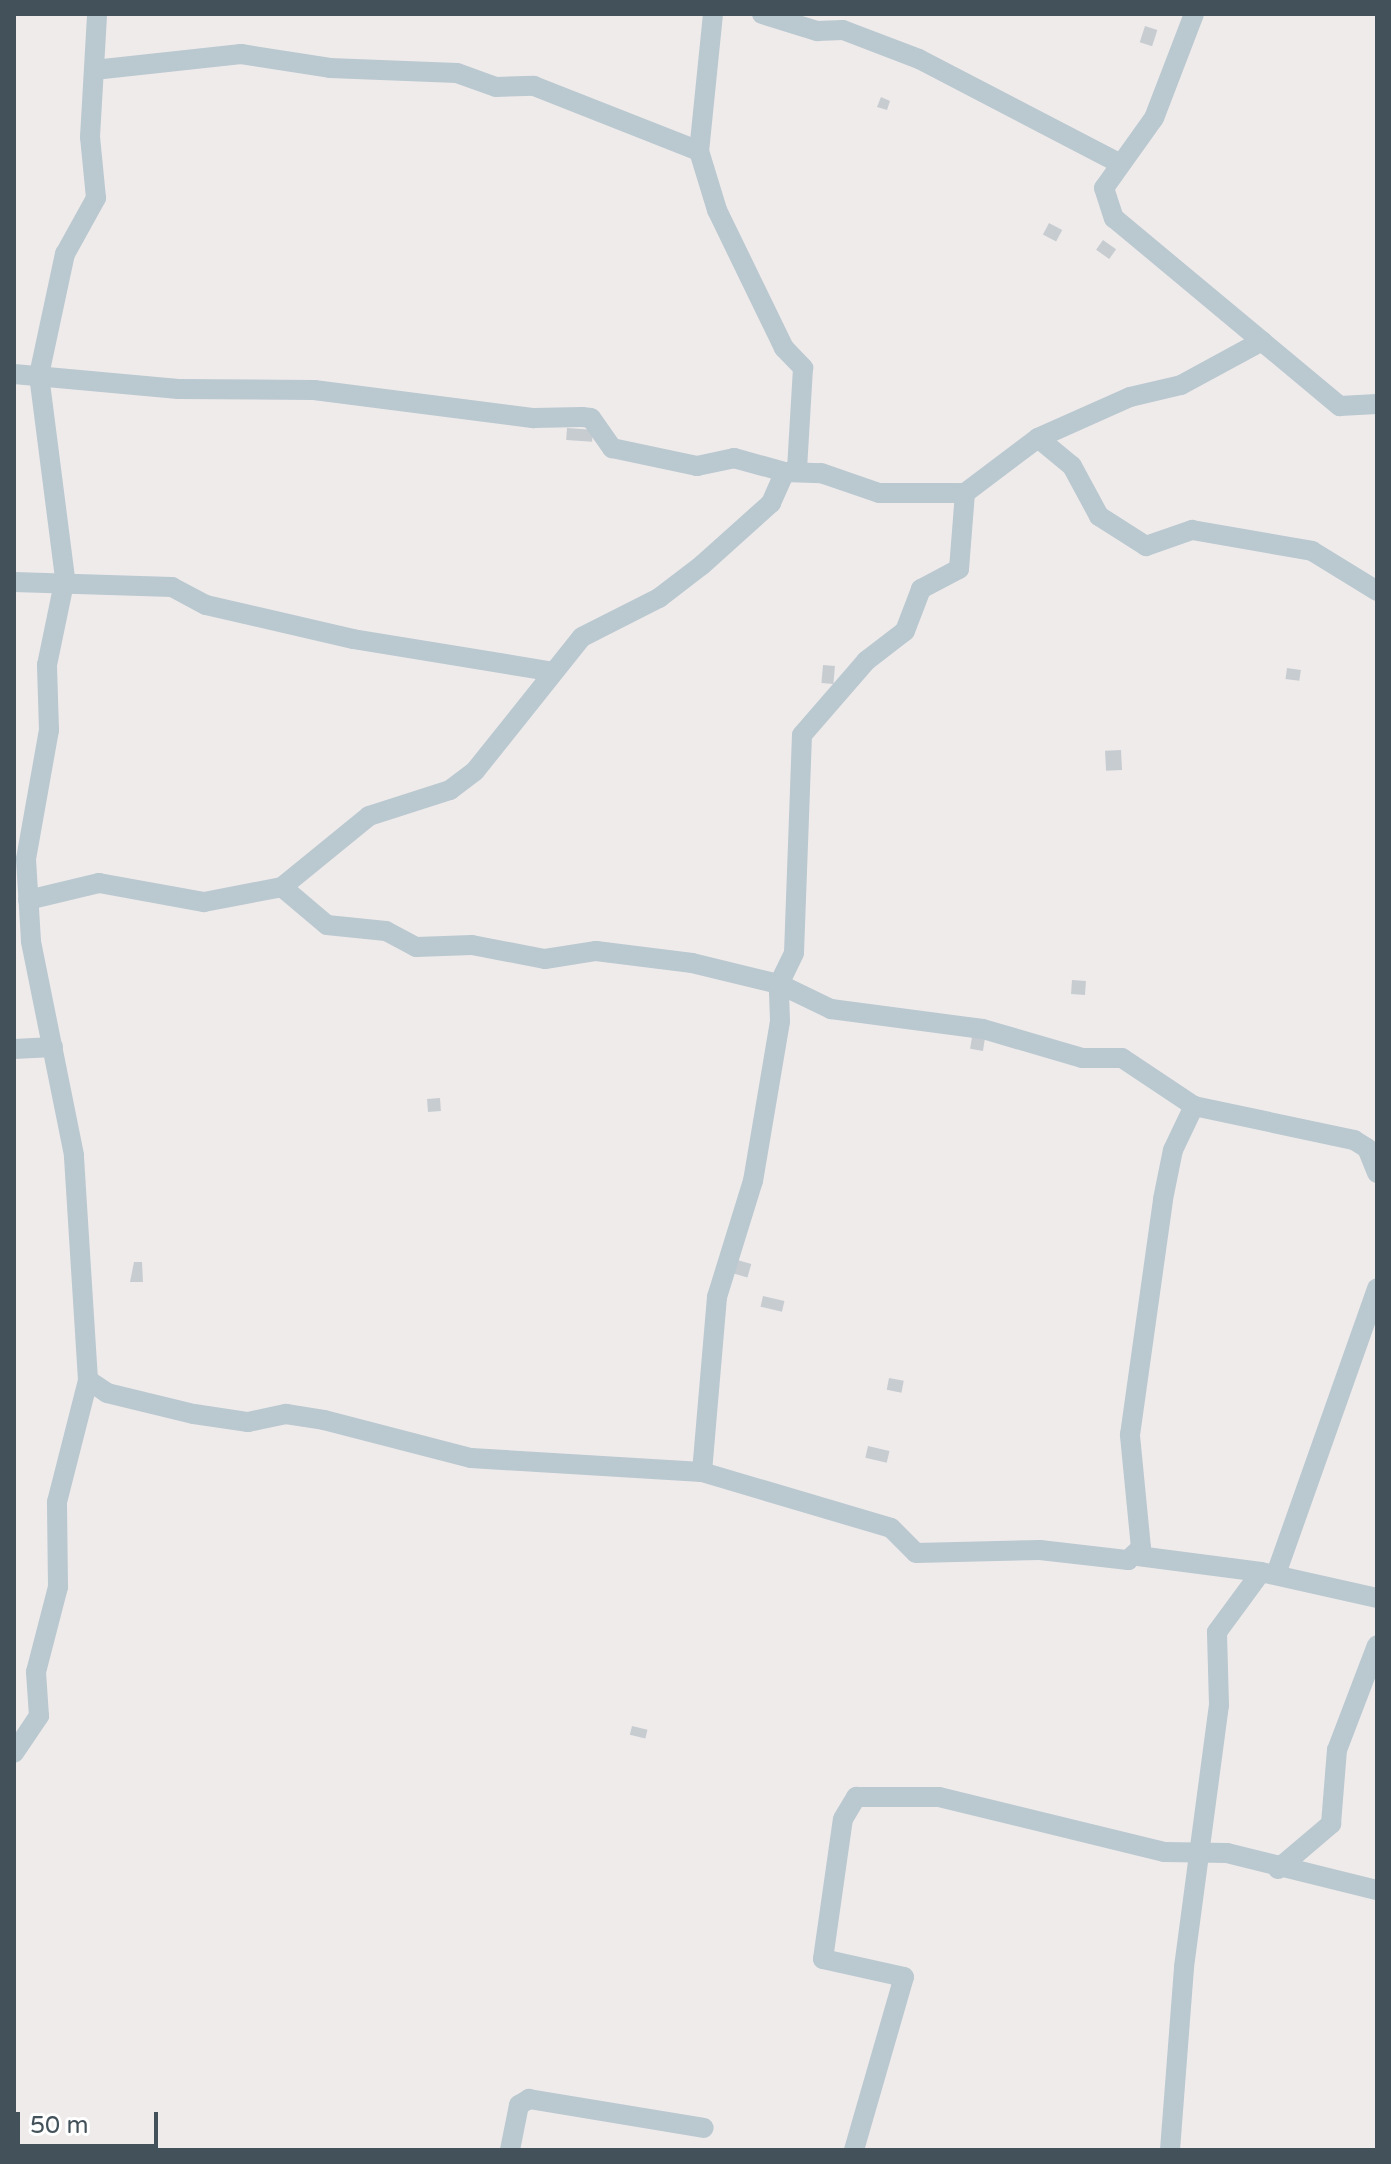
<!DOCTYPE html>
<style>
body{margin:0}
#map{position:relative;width:1391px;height:2164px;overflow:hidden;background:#efebeb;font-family:"Varela Round",sans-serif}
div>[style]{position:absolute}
.building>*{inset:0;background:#c7ccd1;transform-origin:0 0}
.street>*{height:20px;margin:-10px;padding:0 10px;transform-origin:10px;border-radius:10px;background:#bac8d0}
span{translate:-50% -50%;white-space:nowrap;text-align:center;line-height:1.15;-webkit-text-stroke:6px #fff;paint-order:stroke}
.frame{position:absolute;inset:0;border:16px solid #42515a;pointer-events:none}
.scale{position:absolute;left:16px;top:2112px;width:142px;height:36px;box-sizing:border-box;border:4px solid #42515a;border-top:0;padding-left:10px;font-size:24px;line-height:28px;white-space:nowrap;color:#42515a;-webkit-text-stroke:6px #fff;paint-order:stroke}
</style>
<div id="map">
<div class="building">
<div style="left:1145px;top:26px;width:13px;height:17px;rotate:18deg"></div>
<div style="clip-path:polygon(881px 97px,890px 101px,887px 110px,877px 107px)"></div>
<div style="left:1049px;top:223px;width:15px;height:13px;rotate:28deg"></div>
<div style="left:1103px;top:240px;width:16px;height:12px;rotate:35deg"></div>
<div style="left:567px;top:428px;width:26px;height:12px;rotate:4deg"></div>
<div style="left:823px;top:665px;width:12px;height:18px;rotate:5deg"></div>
<div style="left:1287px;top:668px;width:14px;height:11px;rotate:8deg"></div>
<div style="left:1121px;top:750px;width:20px;height:16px;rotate:87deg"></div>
<div style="left:1072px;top:980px;width:14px;height:14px;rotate:4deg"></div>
<div style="left:972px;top:1037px;width:13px;height:12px;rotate:9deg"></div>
<div style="left:440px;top:1098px;width:13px;height:13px;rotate:86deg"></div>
<div style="left:734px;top:1259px;width:18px;height:14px;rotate:16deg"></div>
<div style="clip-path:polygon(134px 1262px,142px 1262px,143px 1282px,130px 1282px)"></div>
<div style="left:763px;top:1296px;width:22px;height:11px;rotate:13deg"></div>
<div style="left:889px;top:1378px;width:15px;height:12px;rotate:11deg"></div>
<div style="left:868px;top:1446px;width:22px;height:12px;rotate:13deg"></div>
<div style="left:632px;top:1726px;width:16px;height:9px;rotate:14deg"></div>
</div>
<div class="street">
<div style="left:713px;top:14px;width:138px;rotate:95.8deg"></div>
<div style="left:699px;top:151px;width:62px;rotate:73deg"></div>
<div style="left:717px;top:210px;width:153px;rotate:64.1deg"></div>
<div style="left:784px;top:348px;width:28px;rotate:46deg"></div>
<div style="left:803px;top:368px;width:100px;rotate:93.4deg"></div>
<div style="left:762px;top:14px;width:58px;rotate:17.2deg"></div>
<div style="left:817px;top:31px;width:26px;rotate:-2deg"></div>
<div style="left:843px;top:30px;width:81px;rotate:20.9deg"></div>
<div style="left:919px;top:59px;width:225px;rotate:27.5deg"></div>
<div style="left:1194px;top:14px;width:111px;rotate:111deg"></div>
<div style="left:1154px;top:118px;width:86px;rotate:125.5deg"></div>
<div style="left:1104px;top:188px;width:32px;rotate:72deg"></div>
<div style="left:1114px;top:218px;width:294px;rotate:39.8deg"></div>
<div style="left:1340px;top:406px;width:37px;rotate:-3deg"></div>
<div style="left:94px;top:70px;width:148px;rotate:-6.2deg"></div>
<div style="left:241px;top:54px;width:90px;rotate:8.9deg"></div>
<div style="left:330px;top:68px;width:127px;rotate:2.3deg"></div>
<div style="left:457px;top:73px;width:41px;rotate:19.7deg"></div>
<div style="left:496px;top:87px;width:38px;rotate:-2deg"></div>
<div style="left:534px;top:86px;width:177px;rotate:21.5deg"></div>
<div style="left:14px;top:374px;width:165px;rotate:5.2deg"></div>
<div style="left:178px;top:389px;width:136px;rotate:0.4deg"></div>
<div style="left:314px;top:390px;width:222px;rotate:7.3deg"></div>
<div style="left:534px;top:418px;width:48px;rotate:-1.2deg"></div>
<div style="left:582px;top:417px;width:9px;rotate:6deg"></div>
<div style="left:591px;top:418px;width:37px;rotate:55deg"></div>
<div style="left:612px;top:448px;width:87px;rotate:12deg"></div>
<div style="left:697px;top:466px;width:38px;rotate:-12deg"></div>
<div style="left:734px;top:458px;width:53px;rotate:15.4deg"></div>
<div style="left:1038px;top:438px;width:44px;rotate:39.5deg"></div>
<div style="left:1072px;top:466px;width:57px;rotate:61.6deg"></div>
<div style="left:1099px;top:516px;width:56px;rotate:32.6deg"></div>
<div style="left:1146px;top:546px;width:49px;rotate:-19.2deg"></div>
<div style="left:1192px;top:530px;width:122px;rotate:9.9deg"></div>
<div style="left:1312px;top:551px;width:76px;rotate:31.6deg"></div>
<div style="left:14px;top:582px;width:158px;rotate:1.8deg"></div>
<div style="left:172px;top:587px;width:38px;rotate:28deg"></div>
<div style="left:206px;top:605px;width:151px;rotate:13deg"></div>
<div style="left:353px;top:639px;width:198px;rotate:9.3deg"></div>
<div style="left:282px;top:887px;width:59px;rotate:40.2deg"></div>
<div style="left:327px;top:925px;width:59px;rotate:5.8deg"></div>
<div style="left:386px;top:931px;width:34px;rotate:28deg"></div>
<div style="left:416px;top:947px;width:56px;rotate:-2deg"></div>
<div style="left:472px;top:945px;width:74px;rotate:10.9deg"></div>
<div style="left:545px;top:959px;width:52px;rotate:-8.9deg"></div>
<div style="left:596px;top:951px;width:97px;rotate:7.1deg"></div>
<div style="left:692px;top:963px;width:89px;rotate:13.6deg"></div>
<div style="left:779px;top:984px;width:58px;rotate:25.7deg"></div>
<div style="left:831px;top:1009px;width:153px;rotate:7.5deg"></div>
<div style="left:983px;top:1029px;width:103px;rotate:16.3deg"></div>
<div style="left:1082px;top:1058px;width:40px"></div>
<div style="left:1122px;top:1058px;width:87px;rotate:33.7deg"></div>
<div style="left:28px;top:900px;width:73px;rotate:-13.5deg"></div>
<div style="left:99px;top:883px;width:107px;rotate:10.3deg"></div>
<div style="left:204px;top:902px;width:79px;rotate:-10.9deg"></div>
<div style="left:282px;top:887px;width:112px;rotate:-39.2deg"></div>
<div style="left:369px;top:816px;width:85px;rotate:-17.8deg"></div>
<div style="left:450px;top:790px;width:31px;rotate:-37deg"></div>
<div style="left:475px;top:771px;width:171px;rotate:-51.4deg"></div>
<div style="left:582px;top:637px;width:86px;rotate:-26.9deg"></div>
<div style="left:659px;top:598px;width:54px;rotate:-37.5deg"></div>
<div style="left:702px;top:565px;width:93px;rotate:-41.9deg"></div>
<div style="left:771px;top:503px;width:34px;rotate:-66deg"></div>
<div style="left:785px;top:472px;width:36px;rotate:2deg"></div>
<div style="left:821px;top:473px;width:61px;rotate:19deg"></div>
<div style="left:879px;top:493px;width:86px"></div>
<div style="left:965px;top:493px;width:91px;rotate:-37deg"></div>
<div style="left:1038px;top:438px;width:101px;rotate:-24deg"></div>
<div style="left:1130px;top:397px;width:52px;rotate:-13.2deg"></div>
<div style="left:1181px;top:385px;width:92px;rotate:-28.5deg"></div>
<div style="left:14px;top:1049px;width:39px;rotate:-3deg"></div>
<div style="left:88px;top:1380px;width:23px;rotate:34deg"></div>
<div style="left:107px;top:1393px;width:89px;rotate:13.6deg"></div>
<div style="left:194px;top:1414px;width:55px;rotate:8.4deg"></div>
<div style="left:248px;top:1422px;width:39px;rotate:-12deg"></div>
<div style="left:286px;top:1414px;width:38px;rotate:9deg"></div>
<div style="left:324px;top:1420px;width:152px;rotate:14.5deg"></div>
<div style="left:471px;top:1458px;width:231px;rotate:3.5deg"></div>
<div style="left:702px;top:1472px;width:197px;rotate:16.5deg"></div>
<div style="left:891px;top:1528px;width:35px;rotate:45deg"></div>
<div style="left:916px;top:1553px;width:124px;rotate:-1.4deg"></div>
<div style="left:1040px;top:1550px;width:89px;rotate:6.5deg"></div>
<div style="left:1128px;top:1560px;width:18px;rotate:-43deg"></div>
<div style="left:1141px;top:1548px;width:114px;rotate:-95.6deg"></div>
<div style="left:1130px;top:1435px;width:238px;rotate:-82deg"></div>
<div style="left:1163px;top:1199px;width:50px;rotate:-78.5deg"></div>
<div style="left:1173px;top:1150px;width:49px;rotate:-64.5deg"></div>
<div style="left:1194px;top:1106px;width:164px;rotate:12deg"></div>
<div style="left:1354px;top:1140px;width:15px;rotate:32deg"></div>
<div style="left:1367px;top:1148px;width:27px;rotate:68deg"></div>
<div style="left:702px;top:1472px;width:176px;rotate:-85.1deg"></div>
<div style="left:717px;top:1297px;width:121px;rotate:-72.8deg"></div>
<div style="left:753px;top:1181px;width:162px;rotate:-80.4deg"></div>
<div style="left:780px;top:1021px;width:37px;rotate:-92deg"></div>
<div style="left:779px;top:984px;width:34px;rotate:-64deg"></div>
<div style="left:794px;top:953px;width:218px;rotate:-87.9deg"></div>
<div style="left:802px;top:735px;width:98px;rotate:-49.1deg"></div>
<div style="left:866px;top:661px;width:49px;rotate:-37.6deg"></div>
<div style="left:905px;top:631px;width:45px;rotate:-69.1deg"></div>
<div style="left:921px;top:589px;width:43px;rotate:-27.8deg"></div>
<div style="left:959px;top:569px;width:76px;rotate:-85.5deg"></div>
<div style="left:1138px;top:1556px;width:124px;rotate:7.4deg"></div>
<div style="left:1276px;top:1574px;width:303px;rotate:-70.5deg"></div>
<div style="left:14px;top:1753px;width:45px;rotate:-56deg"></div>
<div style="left:39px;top:1716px;width:44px;rotate:-93.9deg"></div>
<div style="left:36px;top:1672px;width:88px;rotate:-75.5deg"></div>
<div style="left:58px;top:1587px;width:85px;rotate:-90.7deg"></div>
<div style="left:57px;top:1502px;width:126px;rotate:-75.7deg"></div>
<div style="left:88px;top:1380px;width:225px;rotate:-93.6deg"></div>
<div style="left:74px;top:1155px;width:218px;rotate:-101.4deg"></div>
<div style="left:31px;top:941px;width:82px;rotate:-93.5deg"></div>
<div style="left:26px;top:859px;width:131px;rotate:-79.9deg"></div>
<div style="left:49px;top:730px;width:65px;rotate:-91.8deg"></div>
<div style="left:47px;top:665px;width:89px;rotate:-78.3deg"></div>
<div style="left:65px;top:578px;width:205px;rotate:-97.3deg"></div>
<div style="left:39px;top:375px;width:124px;rotate:-77.9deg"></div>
<div style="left:65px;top:254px;width:64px;rotate:-61deg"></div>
<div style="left:96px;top:198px;width:61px;rotate:-95.6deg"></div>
<div style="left:90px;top:137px;width:123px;rotate:-86.7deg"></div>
<div style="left:1278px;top:1869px;width:70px;rotate:-40.3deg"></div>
<div style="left:1331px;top:1824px;width:74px;rotate:-85.4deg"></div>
<div style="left:1337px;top:1750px;width:112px;rotate:-69.1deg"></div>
<div style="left:510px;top:2150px;width:46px;rotate:-78.7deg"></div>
<div style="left:519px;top:2105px;width:12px;rotate:-31deg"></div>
<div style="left:529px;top:2099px;width:177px;rotate:9.4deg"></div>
<div style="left:854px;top:2150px;width:180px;rotate:-73.9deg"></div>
<div style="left:904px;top:1977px;width:83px;rotate:-167.5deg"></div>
<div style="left:823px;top:1959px;width:141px;rotate:-81.9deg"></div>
<div style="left:843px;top:1819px;width:26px;rotate:-59deg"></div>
<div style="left:856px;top:1797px;width:83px"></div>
<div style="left:939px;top:1797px;width:232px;rotate:13.7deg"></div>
<div style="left:1164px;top:1852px;width:63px;rotate:0.9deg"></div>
<div style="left:1227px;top:1853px;width:154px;rotate:13.9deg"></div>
<div style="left:1170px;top:2150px;width:184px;rotate:-85.6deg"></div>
<div style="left:1184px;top:1967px;width:264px;rotate:-82.4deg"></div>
<div style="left:1219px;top:1705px;width:73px;rotate:-91.6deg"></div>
<div style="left:1217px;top:1632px;width:74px;rotate:-53.7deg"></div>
<div style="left:1261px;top:1572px;width:119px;rotate:12.6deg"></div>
</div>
<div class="frame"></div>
<div class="scale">50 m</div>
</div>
